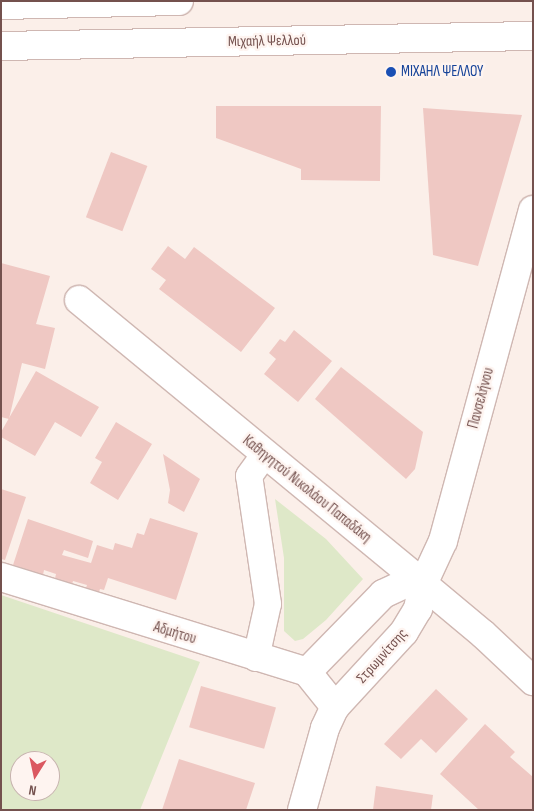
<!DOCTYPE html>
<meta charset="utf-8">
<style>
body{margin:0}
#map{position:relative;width:534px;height:811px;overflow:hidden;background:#fbefe9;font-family:"Sofia Sans Condensed",sans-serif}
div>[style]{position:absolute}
.green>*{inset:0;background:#dee8c8}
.building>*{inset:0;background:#efc8c3;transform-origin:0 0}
.roads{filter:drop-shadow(1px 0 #cfb7b2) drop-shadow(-1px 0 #cfb7b2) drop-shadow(0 1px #cfb7b2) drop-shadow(0 -1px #cfb7b2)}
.pedestrian>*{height:26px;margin:-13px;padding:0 13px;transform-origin:13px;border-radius:13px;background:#fff}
.minor>*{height:28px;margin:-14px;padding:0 14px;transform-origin:14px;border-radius:14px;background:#fff}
.tertiary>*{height:28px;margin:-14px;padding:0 14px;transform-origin:14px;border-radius:14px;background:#fff}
.secondary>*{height:28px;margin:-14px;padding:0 14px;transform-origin:14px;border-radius:14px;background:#fff}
.dots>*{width:14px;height:14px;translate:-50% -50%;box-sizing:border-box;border:2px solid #fef4f0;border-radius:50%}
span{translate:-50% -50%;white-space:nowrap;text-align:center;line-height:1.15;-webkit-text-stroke:5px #fef4f0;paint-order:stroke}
.street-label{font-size:15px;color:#74514e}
.transit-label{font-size:15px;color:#164399}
.left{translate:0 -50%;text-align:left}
.frame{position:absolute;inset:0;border:2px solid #74514e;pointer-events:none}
.north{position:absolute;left:10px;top:751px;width:50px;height:50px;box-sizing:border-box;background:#fef4f0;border:1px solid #c7b3af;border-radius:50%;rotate:190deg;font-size:14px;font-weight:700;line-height:20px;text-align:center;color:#74514e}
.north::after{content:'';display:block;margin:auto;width:18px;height:22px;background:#db5860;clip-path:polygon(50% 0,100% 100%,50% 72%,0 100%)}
</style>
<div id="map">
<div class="green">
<div style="clip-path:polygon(275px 499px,326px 539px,363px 579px,326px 620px,303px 639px,295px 641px,284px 631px,284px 558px)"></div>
<div style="clip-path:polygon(evenodd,1px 595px,200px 662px,140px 810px,1px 810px,1px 595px,20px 761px,50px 761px,50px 791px,20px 791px,20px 761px)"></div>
</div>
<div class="building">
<div style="clip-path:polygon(216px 106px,381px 106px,380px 181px,301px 180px,301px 169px,216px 138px)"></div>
<div style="clip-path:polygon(423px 108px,522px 115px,478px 266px,433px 255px)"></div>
<div style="left:111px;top:152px;width:39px;height:70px;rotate:21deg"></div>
<div style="clip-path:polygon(168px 246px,185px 259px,194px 247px,275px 308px,241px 352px,159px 289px,166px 280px,151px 269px)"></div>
<div style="clip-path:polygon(1px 263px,50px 276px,36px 324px,55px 328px,45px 369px,22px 363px,9px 419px,1px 417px)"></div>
<div style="clip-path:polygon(294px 330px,332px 361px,298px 402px,264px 374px,276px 359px,269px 353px,280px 339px,285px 342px)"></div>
<div style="clip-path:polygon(341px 367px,423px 432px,415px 469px,406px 479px,315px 399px)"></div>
<div style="clip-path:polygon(36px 371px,99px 407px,81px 437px,55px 422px,35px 456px,1px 437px,1px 432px)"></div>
<div style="clip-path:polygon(116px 422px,152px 444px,118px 500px,90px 483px,102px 462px,95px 458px)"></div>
<div style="clip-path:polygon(163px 454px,200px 479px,184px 512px,168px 503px,170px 490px)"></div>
<div style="clip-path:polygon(1px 489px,26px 497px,5px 560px,1px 559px)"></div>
<div style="clip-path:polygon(150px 518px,198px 533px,176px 600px,108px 578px,104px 590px,100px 589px,98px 595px,85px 591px,87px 585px,73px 581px,71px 588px,54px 583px,56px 574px,44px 570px,43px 575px,13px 565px,28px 519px,93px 541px,88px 558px,64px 550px,62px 555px,91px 563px,97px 545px,113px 550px,115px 543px,132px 548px,137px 533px,144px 535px)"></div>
<div style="left:201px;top:686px;width:78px;height:43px;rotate:16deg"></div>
<div style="clip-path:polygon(436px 689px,468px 719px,436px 753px,421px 739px,401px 759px,384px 744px)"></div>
<div style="clip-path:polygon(485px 724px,515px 752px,510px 757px,533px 777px,533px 810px,479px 810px,440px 774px)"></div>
<div style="clip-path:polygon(179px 759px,255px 783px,246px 810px,162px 810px)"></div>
<div style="clip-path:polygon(376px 786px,433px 795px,431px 810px,373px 810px)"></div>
</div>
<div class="roads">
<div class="pedestrian">
<div style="left:256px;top:658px;width:55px;rotate:-77.5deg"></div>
<div style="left:268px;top:604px;width:129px;rotate:-98.4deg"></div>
<div style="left:249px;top:476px;width:26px;rotate:-54deg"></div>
</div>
<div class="minor">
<div style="left:79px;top:300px;width:446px;rotate:39.5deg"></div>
<div style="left:1px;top:577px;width:320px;rotate:17.2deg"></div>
<div style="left:307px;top:672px;width:45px;rotate:51.3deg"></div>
<div style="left:307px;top:672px;width:109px;rotate:-45.7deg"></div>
<div style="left:383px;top:594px;width:26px;rotate:-25deg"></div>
<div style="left:407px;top:583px;width:16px;rotate:4deg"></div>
<div style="left:302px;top:810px;width:85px;rotate:-74.3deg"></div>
<div style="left:325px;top:728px;width:23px;rotate:-65deg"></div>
<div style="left:335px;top:707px;width:102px;rotate:-47.4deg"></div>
<div style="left:404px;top:632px;width:27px;rotate:-59deg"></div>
<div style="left:418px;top:609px;width:25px;rotate:-79deg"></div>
<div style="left:423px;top:584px;width:47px;rotate:-65.1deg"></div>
<div style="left:443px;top:541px;width:343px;rotate:-74.8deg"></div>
</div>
<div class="tertiary">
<div style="left:423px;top:584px;width:78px;rotate:39.8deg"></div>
<div style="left:483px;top:634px;width:69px;rotate:43.2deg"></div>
</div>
<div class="secondary">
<div style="left:1px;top:5px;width:178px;rotate:-1.3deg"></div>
<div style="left:1px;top:46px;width:532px;rotate:-1.08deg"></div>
</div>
</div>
<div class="dots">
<div style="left:391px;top:72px;background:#1a4fb4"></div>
</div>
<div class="street-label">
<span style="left:267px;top:41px;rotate:-1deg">Μιχαήλ Ψελλού</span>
<span style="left:481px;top:398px;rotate:-75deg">Πανσελήνου</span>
<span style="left:307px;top:489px;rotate:39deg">Καθηγητού Νικολάου Παπαδάκη</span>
<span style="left:175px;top:633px;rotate:17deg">Αδμήτου</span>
<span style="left:382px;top:656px;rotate:-48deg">Στρωμνίτσης</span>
</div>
<div class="transit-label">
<span class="left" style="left:401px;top:72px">ΜΙΧΑΗΛ ΨΕΛΛΟΥ</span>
</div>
<div class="frame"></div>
<div class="north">N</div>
</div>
